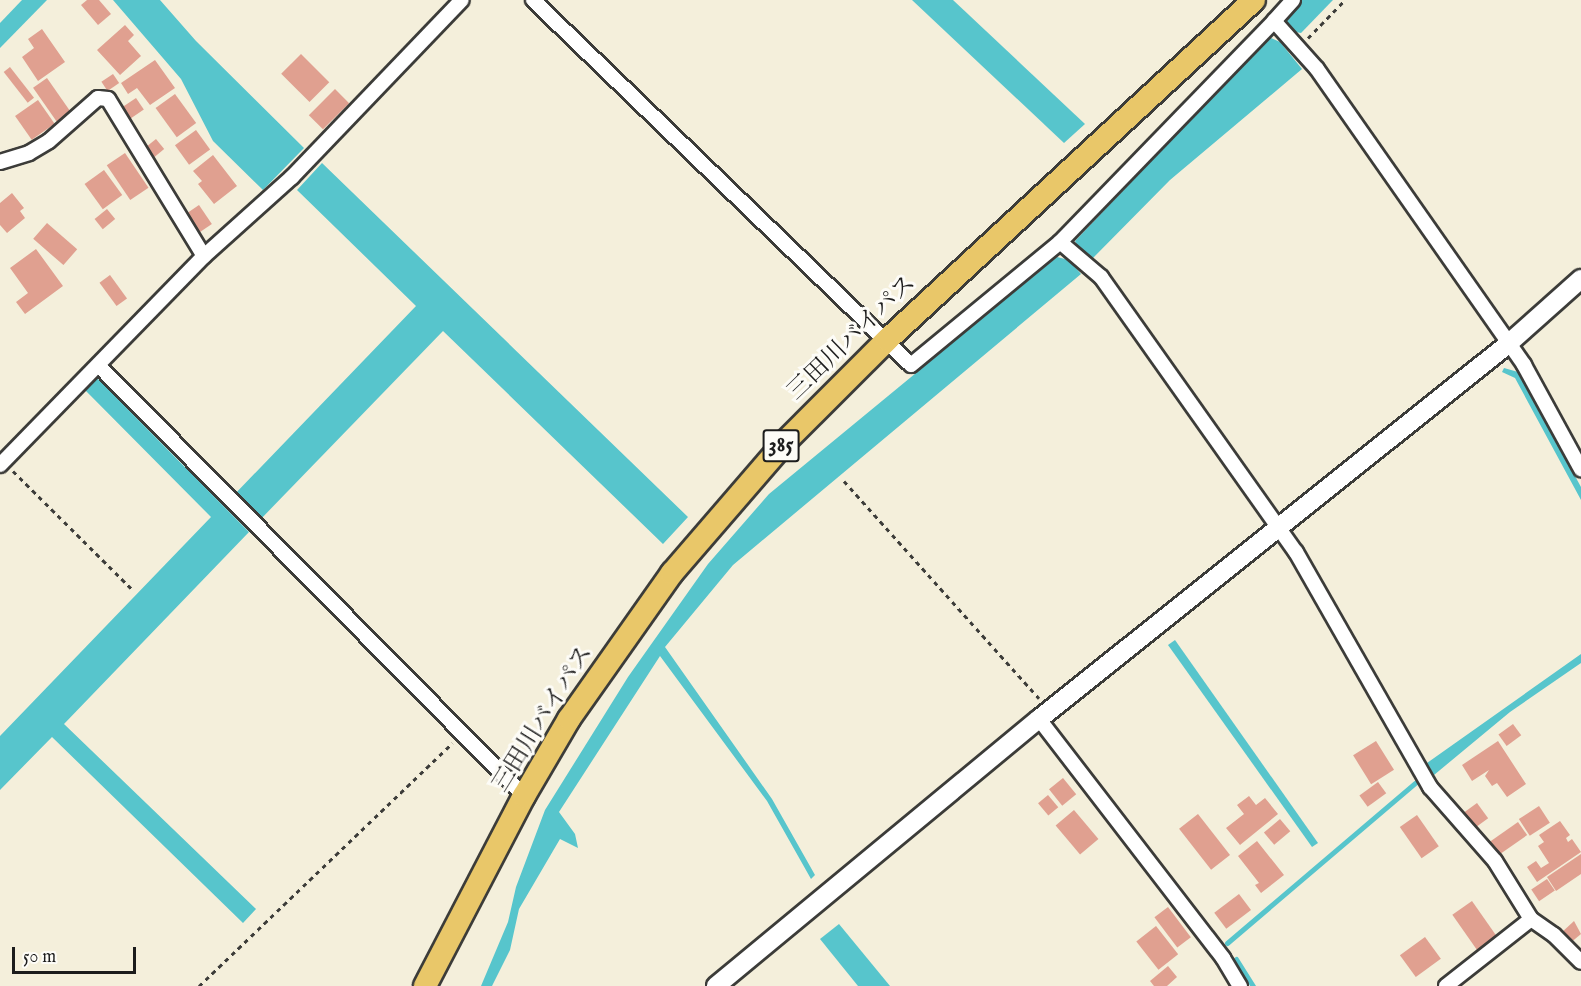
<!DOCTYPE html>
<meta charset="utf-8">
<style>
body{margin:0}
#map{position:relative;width:1581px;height:986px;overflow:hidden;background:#f4efdb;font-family:"IM FELL English","Noto Serif JP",serif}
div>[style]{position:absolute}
.water>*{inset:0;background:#57c5cc}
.stream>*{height:5px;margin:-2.5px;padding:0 2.5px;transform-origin:2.5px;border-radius:2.5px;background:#57c5cc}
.building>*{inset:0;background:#e0a090;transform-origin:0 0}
.path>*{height:3px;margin-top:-1.5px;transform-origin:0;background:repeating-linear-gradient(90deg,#3c3c39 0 4.5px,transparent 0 9px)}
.roads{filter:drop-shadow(2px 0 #3c3c39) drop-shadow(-2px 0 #3c3c39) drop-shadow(0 2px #3c3c39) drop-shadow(0 -2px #3c3c39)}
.minor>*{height:14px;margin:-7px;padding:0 7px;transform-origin:7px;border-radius:7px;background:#fff}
.tertiary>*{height:18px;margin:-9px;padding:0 9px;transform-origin:9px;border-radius:9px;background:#fff}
.trunk>*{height:22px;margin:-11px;padding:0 11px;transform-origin:11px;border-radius:11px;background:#e9c769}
span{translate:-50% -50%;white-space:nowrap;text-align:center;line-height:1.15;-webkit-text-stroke:6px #fdfcf7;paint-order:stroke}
.shield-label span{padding:2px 4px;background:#fdfcf7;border:2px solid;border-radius:4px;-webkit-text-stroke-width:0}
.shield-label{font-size:22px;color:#1c1c1c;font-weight:700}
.street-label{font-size:24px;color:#1c1c1c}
.scale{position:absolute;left:12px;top:947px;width:124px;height:27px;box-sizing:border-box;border:3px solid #1c1c1c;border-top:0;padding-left:8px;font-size:18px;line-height:21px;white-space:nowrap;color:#1c1c1c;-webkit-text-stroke:4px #fdfcf7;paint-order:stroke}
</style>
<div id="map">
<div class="water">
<div style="clip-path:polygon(22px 0,47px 0,0 48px,0 23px)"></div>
<div style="clip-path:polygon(113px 0,160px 0,196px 41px,304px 148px,263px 190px,213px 141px,181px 79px)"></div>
<div style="clip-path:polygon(912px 0,953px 0,1085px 124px,1064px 143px)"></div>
<div style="clip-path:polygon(1302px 0,1333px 0,1301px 33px,1290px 31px,1285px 17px)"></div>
<div style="clip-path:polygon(1269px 37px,1280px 42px,1302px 69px,1170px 180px,1093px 258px,1079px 249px,1075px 241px)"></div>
<div style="clip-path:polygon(322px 163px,688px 517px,663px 544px,443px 331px,257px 523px,232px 497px,416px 306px,297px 190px)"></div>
<div style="clip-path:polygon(1057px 257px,1069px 260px,1081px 274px,733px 565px,665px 647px,772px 799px,815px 875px,811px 879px,767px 801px,660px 656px,559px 812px,575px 834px,578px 848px,560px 839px,519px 909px,510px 950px,492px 986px,481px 986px,508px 922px,516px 887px,545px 810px,628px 677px,708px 564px,769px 494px)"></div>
<div style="clip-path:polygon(1504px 368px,1518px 372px,1581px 487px,1581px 500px,1515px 378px,1502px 372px)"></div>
<div style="clip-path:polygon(97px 378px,249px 532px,64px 724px,256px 909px,243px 923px,52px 737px,0 790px,0 736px,211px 517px,85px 390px)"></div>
<div style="clip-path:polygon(1175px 640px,1318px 843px,1312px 847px,1168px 645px)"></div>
<div style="clip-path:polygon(1581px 654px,1581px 663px,1510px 712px,1434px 775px,1427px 763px)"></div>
<div style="clip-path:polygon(839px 924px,890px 986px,858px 986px,820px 939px)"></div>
</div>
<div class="stream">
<div style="left:1227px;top:943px;width:247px;rotate:-40.4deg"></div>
<div style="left:1236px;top:959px;width:32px;rotate:58deg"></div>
</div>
<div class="building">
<div style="clip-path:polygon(87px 0,99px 0,111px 14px,98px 25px,81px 5px)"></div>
<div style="clip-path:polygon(125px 25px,134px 35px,128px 41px,141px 56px,120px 75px,97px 50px)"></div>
<div style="clip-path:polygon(42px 29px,65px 62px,38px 81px,22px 57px,34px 48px,28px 39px)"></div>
<div style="left:301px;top:54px;width:40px;height:28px;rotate:45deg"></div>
<div style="clip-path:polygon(155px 60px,175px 88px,150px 105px,137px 88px,128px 94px,121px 83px)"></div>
<div style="left:10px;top:67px;width:39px;height:8px;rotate:52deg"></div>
<div style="left:113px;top:74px;width:11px;height:14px;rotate:56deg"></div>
<div style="left:47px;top:78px;width:42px;height:17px;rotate:55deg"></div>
<div style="left:335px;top:89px;width:20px;height:37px;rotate:45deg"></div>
<div style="left:175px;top:94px;width:36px;height:24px;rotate:54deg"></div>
<div style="left:136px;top:98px;width:14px;height:19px;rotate:56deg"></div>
<div style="left:38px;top:100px;width:29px;height:28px;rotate:55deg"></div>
<div style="left:196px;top:130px;width:24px;height:26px;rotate:54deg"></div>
<div style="left:156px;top:139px;width:13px;height:16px;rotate:51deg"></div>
<div style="left:125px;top:153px;width:42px;height:22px;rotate:56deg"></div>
<div style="clip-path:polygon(213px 155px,237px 186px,214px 204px,198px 184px,202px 181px,193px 171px)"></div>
<div style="left:104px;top:170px;width:31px;height:24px;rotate:54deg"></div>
<div style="clip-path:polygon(12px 193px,24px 208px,20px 211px,25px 218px,7px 233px,0 225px,0 203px)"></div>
<div style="left:199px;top:205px;width:23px;height:16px;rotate:56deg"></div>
<div style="left:107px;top:209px;width:13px;height:16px;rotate:51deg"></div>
<div style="left:47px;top:223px;width:40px;height:21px;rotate:41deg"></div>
<div style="clip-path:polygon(36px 249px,63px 286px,25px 314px,16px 302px,28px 293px,10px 268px)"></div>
<div style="left:110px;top:275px;width:29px;height:13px;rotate:54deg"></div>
<div style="left:1513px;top:724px;width:14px;height:18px;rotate:54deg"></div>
<div style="left:1376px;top:741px;width:34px;height:27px;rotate:58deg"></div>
<div style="clip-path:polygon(1498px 741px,1526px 784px,1507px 797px,1497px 783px,1492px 786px,1485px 776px,1489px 770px,1472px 781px,1462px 765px)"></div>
<div style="left:1063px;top:778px;width:21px;height:18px;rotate:51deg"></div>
<div style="left:1378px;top:782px;width:14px;height:23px;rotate:54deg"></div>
<div style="left:1048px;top:795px;width:16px;height:13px;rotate:50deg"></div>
<div style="clip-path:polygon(1249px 796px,1256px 805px,1265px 798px,1278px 814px,1240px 845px,1226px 828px,1244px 814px,1237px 805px)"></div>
<div style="left:1477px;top:803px;width:19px;height:17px;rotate:54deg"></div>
<div style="left:1539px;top:806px;width:20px;height:24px;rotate:57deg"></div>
<div style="left:1074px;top:810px;width:38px;height:24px;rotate:50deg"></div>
<div style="left:1198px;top:814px;width:52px;height:24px;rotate:52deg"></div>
<div style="left:1417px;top:815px;width:38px;height:21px;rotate:55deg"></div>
<div style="left:1280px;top:819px;width:16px;height:21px;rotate:50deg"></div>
<div style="clip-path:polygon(1560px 821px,1570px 835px,1566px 838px,1568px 842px,1572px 839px,1581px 852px,1537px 882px,1527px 867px,1536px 861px,1541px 868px,1549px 863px,1538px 846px,1544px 842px,1539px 835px)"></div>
<div style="left:1518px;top:822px;width:16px;height:37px;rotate:55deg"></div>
<div style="clip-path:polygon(1257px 841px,1284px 875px,1261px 893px,1255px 885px,1259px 883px,1238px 856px)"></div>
<div style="clip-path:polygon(1581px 854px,1581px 874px,1556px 891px,1547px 877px)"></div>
<div style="left:1547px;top:879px;width:14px;height:19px;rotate:56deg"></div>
<div style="left:1239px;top:894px;width:20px;height:31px;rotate:53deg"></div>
<div style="left:1472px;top:901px;width:47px;height:24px;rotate:55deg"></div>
<div style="left:1168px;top:907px;width:38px;height:17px;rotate:53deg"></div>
<div style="clip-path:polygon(1574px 921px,1581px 934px,1569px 944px,1560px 934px)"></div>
<div style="left:1156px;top:926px;width:36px;height:25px;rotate:52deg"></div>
<div style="left:1425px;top:937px;width:27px;height:31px;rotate:54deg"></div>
<div style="clip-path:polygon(1168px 966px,1177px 977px,1167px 986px,1154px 986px,1150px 981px)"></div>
</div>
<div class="path">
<div style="left:1308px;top:38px;width:53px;rotate:-45.8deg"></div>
<div style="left:13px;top:471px;width:168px;rotate:44.8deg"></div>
<div style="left:844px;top:481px;width:292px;rotate:48.1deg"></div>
<div style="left:199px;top:986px;width:351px;rotate:-43.8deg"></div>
</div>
<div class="roads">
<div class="minor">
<div style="left:533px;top:0;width:525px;rotate:44deg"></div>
<div style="left:911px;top:365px;width:193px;rotate:-39.5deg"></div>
<div style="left:1060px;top:242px;width:54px;rotate:40.5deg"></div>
<div style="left:1101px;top:277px;width:337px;rotate:54.7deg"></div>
<div style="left:1296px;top:552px;width:271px;rotate:60.3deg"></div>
<div style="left:1430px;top:787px;width:98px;rotate:48.7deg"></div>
<div style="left:1495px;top:861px;width:68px;rotate:58.2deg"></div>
<div style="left:1531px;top:919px;width:28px;rotate:35deg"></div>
<div style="left:1554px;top:935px;width:38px;rotate:45deg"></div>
<div style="left:1293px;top:0;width:28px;rotate:132deg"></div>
<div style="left:1274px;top:21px;width:64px;rotate:48.1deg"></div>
<div style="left:1317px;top:69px;width:361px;rotate:55deg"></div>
<div style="left:1524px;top:365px;width:119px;rotate:61.3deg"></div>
<div style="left:0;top:162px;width:30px;rotate:-17deg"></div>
<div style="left:29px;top:153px;width:23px;rotate:-31deg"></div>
<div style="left:49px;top:141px;width:65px;rotate:-41.3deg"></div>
<div style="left:98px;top:98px;width:10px;rotate:6deg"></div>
<div style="left:108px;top:99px;width:184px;rotate:58.6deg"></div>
<div style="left:1060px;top:242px;width:308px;rotate:-45.9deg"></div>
<div style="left:98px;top:365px;width:606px;rotate:45.33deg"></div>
<div style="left:0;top:465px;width:292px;rotate:-45.7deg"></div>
<div style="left:204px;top:256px;width:118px;rotate:-41.9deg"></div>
<div style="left:292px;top:177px;width:245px;rotate:-46.2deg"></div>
<div style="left:1039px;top:719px;width:302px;rotate:52.4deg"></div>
<div style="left:1223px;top:958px;width:33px;rotate:59deg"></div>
<div style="left:1446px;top:986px;width:108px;rotate:-38.2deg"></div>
</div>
<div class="tertiary">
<div style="left:716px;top:986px;width:419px;rotate:-39.6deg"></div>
<div style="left:1039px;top:719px;width:600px;rotate:-38.64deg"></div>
<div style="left:1508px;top:344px;width:98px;rotate:-41.7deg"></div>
</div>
<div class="trunk">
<div style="left:425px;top:986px;width:214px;rotate:-62.5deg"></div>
<div style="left:524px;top:796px;width:89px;rotate:-59.7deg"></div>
<div style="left:569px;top:719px;width:179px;rotate:-54.8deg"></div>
<div style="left:672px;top:573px;width:173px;rotate:-49.2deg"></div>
<div style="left:785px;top:442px;width:144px;rotate:-45deg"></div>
<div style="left:887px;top:340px;width:500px;rotate:-42.81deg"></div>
</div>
</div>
<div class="shield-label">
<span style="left:781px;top:446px">385</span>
</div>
<div class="street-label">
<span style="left:852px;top:338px;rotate:-44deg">三田川バイパス</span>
<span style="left:543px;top:719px;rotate:-58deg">三田川バイパス</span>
</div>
<div class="scale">50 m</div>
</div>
